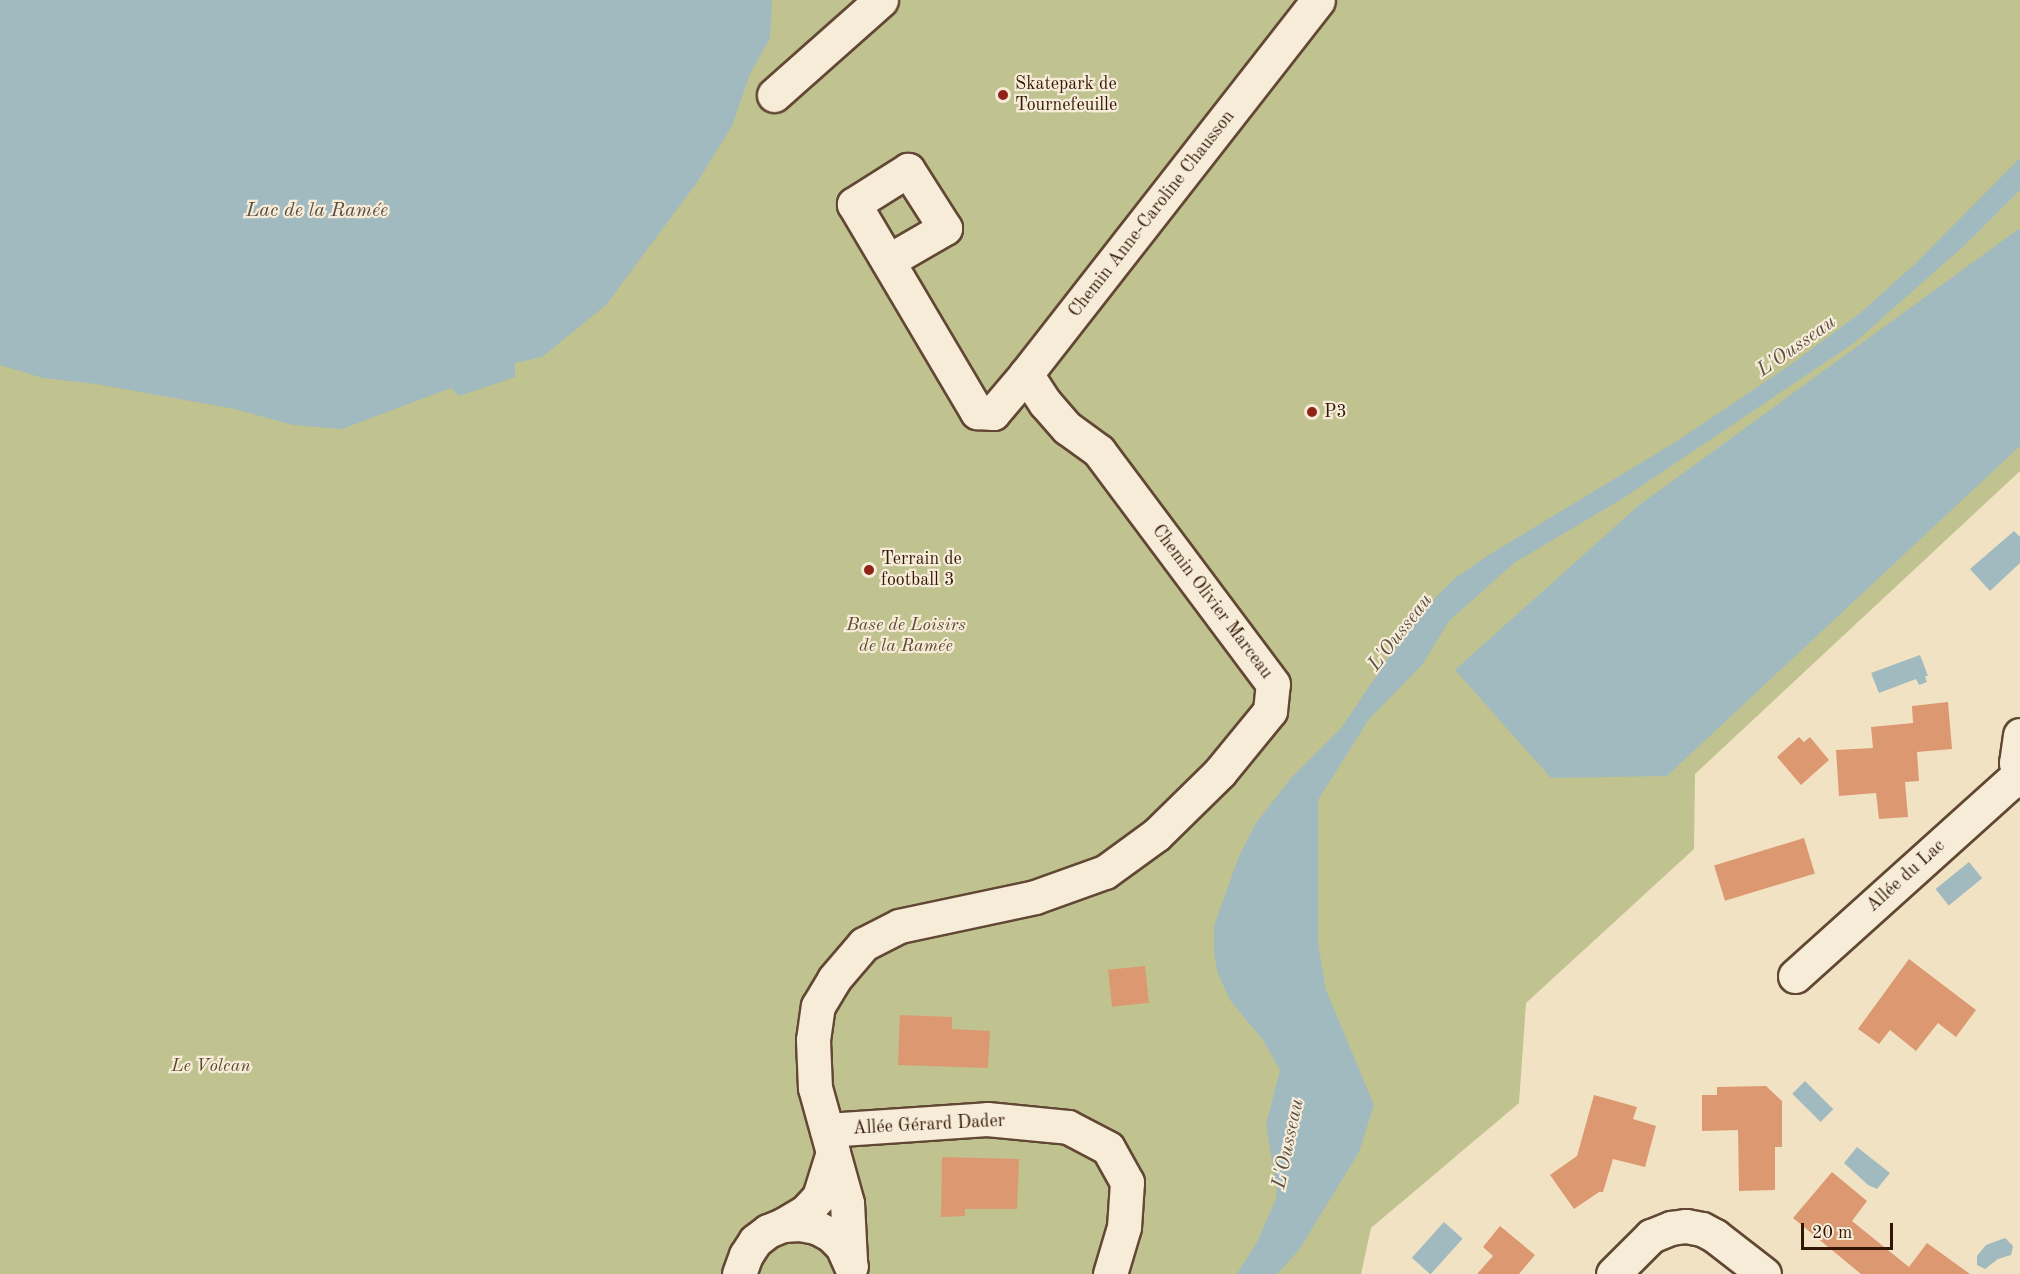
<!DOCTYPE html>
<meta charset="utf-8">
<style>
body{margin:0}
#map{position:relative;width:2020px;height:1274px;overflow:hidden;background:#f1e2c3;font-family:"Old Standard TT",serif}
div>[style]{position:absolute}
.green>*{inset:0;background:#c0c290}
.water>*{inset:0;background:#a1babf;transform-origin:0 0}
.building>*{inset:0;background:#dc9971;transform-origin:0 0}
.roads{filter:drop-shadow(2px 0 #624834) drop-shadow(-2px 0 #624834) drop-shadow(0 2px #624834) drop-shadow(0 -2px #624834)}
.minor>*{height:33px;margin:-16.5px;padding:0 16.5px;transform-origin:16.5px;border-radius:16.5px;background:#f6ecd8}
.dots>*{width:16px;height:16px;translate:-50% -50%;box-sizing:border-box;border:3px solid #f6ecd8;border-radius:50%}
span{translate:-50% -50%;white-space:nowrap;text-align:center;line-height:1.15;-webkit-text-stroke:4.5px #f6ecd8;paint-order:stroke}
.poi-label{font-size:18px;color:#321504}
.left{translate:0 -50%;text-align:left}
.street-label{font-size:18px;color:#321504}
.park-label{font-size:18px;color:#5d492e;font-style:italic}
.water-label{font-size:20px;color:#594f45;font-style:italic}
.scale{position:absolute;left:1801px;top:1223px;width:92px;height:27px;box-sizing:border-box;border:3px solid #321504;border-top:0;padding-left:8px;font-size:18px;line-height:21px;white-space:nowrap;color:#321504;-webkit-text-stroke:4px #f6ecd8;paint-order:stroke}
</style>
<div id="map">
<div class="green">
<div style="clip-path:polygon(0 0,2020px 0,2020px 471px,1695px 774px,1694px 849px,1526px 1003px,1519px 1103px,1371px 1228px,1361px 1274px,0 1274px)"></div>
</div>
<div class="water">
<div style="clip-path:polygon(0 0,771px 0,772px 5px,770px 38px,750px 74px,732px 126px,698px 181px,606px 305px,542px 357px,515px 363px,515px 377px,459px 396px,451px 388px,342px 429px,293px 425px,235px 409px,96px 384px,43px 378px,0 365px)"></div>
<div style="clip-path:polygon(2020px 158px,2020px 190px,1966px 244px,1854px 343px,1625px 497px,1514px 563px,1449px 621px,1422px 665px,1369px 719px,1318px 800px,1318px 943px,1326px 990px,1374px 1105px,1359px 1152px,1299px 1250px,1277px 1274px,1237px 1274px,1257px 1242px,1276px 1199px,1277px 1189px,1266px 1125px,1280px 1070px,1263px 1040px,1230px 1000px,1218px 974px,1214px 953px,1214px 926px,1239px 856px,1256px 823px,1291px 778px,1342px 727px,1413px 621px,1454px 579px,1487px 556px,1677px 441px,1790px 365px,1859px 314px,1915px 264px)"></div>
<div style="clip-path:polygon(2020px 228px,2020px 446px,1667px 776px,1551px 778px,1455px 670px,1638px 506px)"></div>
<div style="clip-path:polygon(2014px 531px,2020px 537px,2020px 563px,1990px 591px,1970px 569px)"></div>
<div style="clip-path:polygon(1920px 655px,1928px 676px,1925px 676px,1927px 682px,1919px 685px,1916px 679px,1879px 693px,1871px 673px)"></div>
<div style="left:1969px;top:862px;width:21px;height:43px;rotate:51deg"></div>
<div style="left:1805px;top:1081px;width:40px;height:18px;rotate:45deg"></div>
<div style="clip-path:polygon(1857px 1147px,1890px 1173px,1877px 1189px,1868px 1185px,1844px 1163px)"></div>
<div style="left:1444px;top:1222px;width:25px;height:48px;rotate:42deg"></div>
<div style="clip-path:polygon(2005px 1238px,2013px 1246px,2011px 1255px,1998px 1259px,1985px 1269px,1977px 1265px,1977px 1256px,1986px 1245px)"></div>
</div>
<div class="building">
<div style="clip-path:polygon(1948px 702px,1952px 749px,1917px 752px,1919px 781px,1905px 782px,1908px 817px,1879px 819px,1876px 793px,1839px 796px,1836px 750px,1873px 748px,1871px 727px,1913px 723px,1912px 706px)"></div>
<div style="clip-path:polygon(1799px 737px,1804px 742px,1810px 737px,1829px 760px,1801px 785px,1777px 757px)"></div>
<div style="left:1804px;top:838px;width:37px;height:94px;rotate:73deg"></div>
<div style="clip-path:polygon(1909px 959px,1976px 1010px,1956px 1037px,1938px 1023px,1916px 1051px,1890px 1030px,1879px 1044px,1858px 1029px)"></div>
<div style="left:1145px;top:966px;width:37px;height:37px;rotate:84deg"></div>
<div style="clip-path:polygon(900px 1015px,952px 1017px,952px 1029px,990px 1031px,988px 1068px,898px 1065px)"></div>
<div style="clip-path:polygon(1766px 1086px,1782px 1101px,1782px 1147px,1775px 1147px,1775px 1190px,1739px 1191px,1738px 1130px,1702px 1131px,1702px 1095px,1717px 1095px,1717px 1087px)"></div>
<div style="clip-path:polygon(1594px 1095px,1637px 1107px,1633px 1119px,1656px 1126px,1645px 1167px,1613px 1159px,1603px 1192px,1599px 1192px,1574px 1209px,1550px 1175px,1577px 1156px)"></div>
<div style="clip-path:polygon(942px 1157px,1019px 1159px,1017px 1209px,965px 1209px,965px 1216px,941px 1217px)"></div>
<div style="clip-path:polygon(1832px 1172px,1867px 1201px,1852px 1221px,1909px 1267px,1927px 1243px,1970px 1274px,1861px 1274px,1793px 1218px)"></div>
<div style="clip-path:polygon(1500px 1226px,1535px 1255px,1519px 1274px,1477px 1274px,1493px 1256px,1483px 1247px)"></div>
</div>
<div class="roads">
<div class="minor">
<div style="left:774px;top:95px;width:143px;rotate:-41.6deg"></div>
<div style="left:888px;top:261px;width:66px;rotate:-30.1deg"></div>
<div style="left:945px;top:228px;width:69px;rotate:-122.5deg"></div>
<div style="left:908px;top:170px;width:64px;rotate:147.8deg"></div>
<div style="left:854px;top:204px;width:242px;rotate:59.4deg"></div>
<div style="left:977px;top:412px;width:16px;rotate:4deg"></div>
<div style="left:993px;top:413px;width:51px;rotate:-49.8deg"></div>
<div style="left:2020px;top:735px;width:28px;rotate:98deg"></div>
<div style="left:2016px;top:763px;width:18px;rotate:77deg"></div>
<div style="left:1795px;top:976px;width:299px;rotate:-42deg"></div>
<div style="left:827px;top:1130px;width:160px;rotate:-3.9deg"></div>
<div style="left:987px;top:1119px;width:81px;rotate:5.6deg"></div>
<div style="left:1068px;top:1127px;width:45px;rotate:27.7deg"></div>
<div style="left:1108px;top:1148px;width:39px;rotate:61deg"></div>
<div style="left:1127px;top:1182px;width:45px;rotate:93.8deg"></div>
<div style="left:1124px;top:1227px;width:49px;rotate:106.6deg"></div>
<div style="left:783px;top:1225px;width:27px;rotate:-31deg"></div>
<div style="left:806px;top:1211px;width:19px;rotate:-47deg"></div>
<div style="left:819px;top:1197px;width:47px;rotate:-72.7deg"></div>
<div style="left:850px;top:1260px;width:57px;rotate:-93deg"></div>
<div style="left:847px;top:1203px;width:119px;rotate:-105.5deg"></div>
<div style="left:815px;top:1088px;width:48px;rotate:-92.4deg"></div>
<div style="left:813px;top:1040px;width:34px;rotate:-82deg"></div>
<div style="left:818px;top:1006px;width:31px;rotate:-59deg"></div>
<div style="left:834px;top:979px;width:46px;rotate:-49.4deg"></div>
<div style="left:864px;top:944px;width:39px;rotate:-27deg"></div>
<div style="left:899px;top:926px;width:139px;rotate:-12deg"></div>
<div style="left:1035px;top:897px;width:74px;rotate:-19.7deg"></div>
<div style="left:1105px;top:872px;width:63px;rotate:-36deg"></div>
<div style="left:1156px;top:835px;width:90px;rotate:-44.5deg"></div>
<div style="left:1220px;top:772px;width:79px;rotate:-50.7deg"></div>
<div style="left:1270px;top:711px;width:27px;rotate:-84deg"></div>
<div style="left:1273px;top:684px;width:291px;rotate:-126.8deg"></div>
<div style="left:1099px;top:451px;width:39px;rotate:-144deg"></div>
<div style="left:1067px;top:428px;width:33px;rotate:-131deg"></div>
<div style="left:1045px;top:403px;width:35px;rotate:-123deg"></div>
<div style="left:1026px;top:374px;width:474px;rotate:-52deg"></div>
<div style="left:739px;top:1274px;width:20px;rotate:-70deg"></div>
<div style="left:746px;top:1255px;width:17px;rotate:-57deg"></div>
<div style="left:755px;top:1241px;width:16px;rotate:-38deg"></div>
<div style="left:768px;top:1231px;width:16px;rotate:-22deg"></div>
<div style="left:783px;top:1225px;width:17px;rotate:-3deg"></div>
<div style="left:800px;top:1224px;width:16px;rotate:11deg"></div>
<div style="left:816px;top:1227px;width:17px;rotate:28deg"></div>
<div style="left:831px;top:1235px;width:16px;rotate:45deg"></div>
<div style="left:842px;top:1246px;width:22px;rotate:66deg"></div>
<div style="left:1613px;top:1274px;width:54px;rotate:-45deg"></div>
<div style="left:1651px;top:1236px;width:22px;rotate:-22deg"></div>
<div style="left:1671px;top:1228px;width:15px;rotate:-8deg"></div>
<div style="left:1686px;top:1226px;width:16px;rotate:11deg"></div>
<div style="left:1702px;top:1229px;width:15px;rotate:28deg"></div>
<div style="left:1715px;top:1236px;width:62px;rotate:37.8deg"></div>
</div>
</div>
<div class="dots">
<div style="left:1003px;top:95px;background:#8f2418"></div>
<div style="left:1312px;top:412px;background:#8f2418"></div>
<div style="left:869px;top:570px;background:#8f2418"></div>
</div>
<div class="poi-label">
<span class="left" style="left:1015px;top:95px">Skatepark de<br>Tournefeuille</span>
<span class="left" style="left:1324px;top:412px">P3</span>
<span class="left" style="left:881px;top:570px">Terrain de<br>football 3</span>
</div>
<div class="street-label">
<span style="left:1152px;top:214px;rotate:-52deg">Chemin Anne-Caroline Chausson</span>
<span style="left:1212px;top:602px;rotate:53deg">Chemin Olivier Marceau</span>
<span style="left:1906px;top:876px;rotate:-42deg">Allée du Lac</span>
<span style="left:929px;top:1125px;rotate:-3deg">Allée Gérard Dader</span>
</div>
<div class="park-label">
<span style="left:906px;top:636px">Base de Loisirs<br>de la Ramée</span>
<span style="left:211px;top:1066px">Le Volcan</span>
</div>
<div class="water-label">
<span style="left:317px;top:211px">Lac de la Ramée</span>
<span style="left:1797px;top:347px;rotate:-35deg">L'Ousseau</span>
<span style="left:1401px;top:633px;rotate:-52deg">L'Ousseau</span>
<span style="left:1289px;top:1144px;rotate:-78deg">L'Ousseau</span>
</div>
<div class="scale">20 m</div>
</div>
